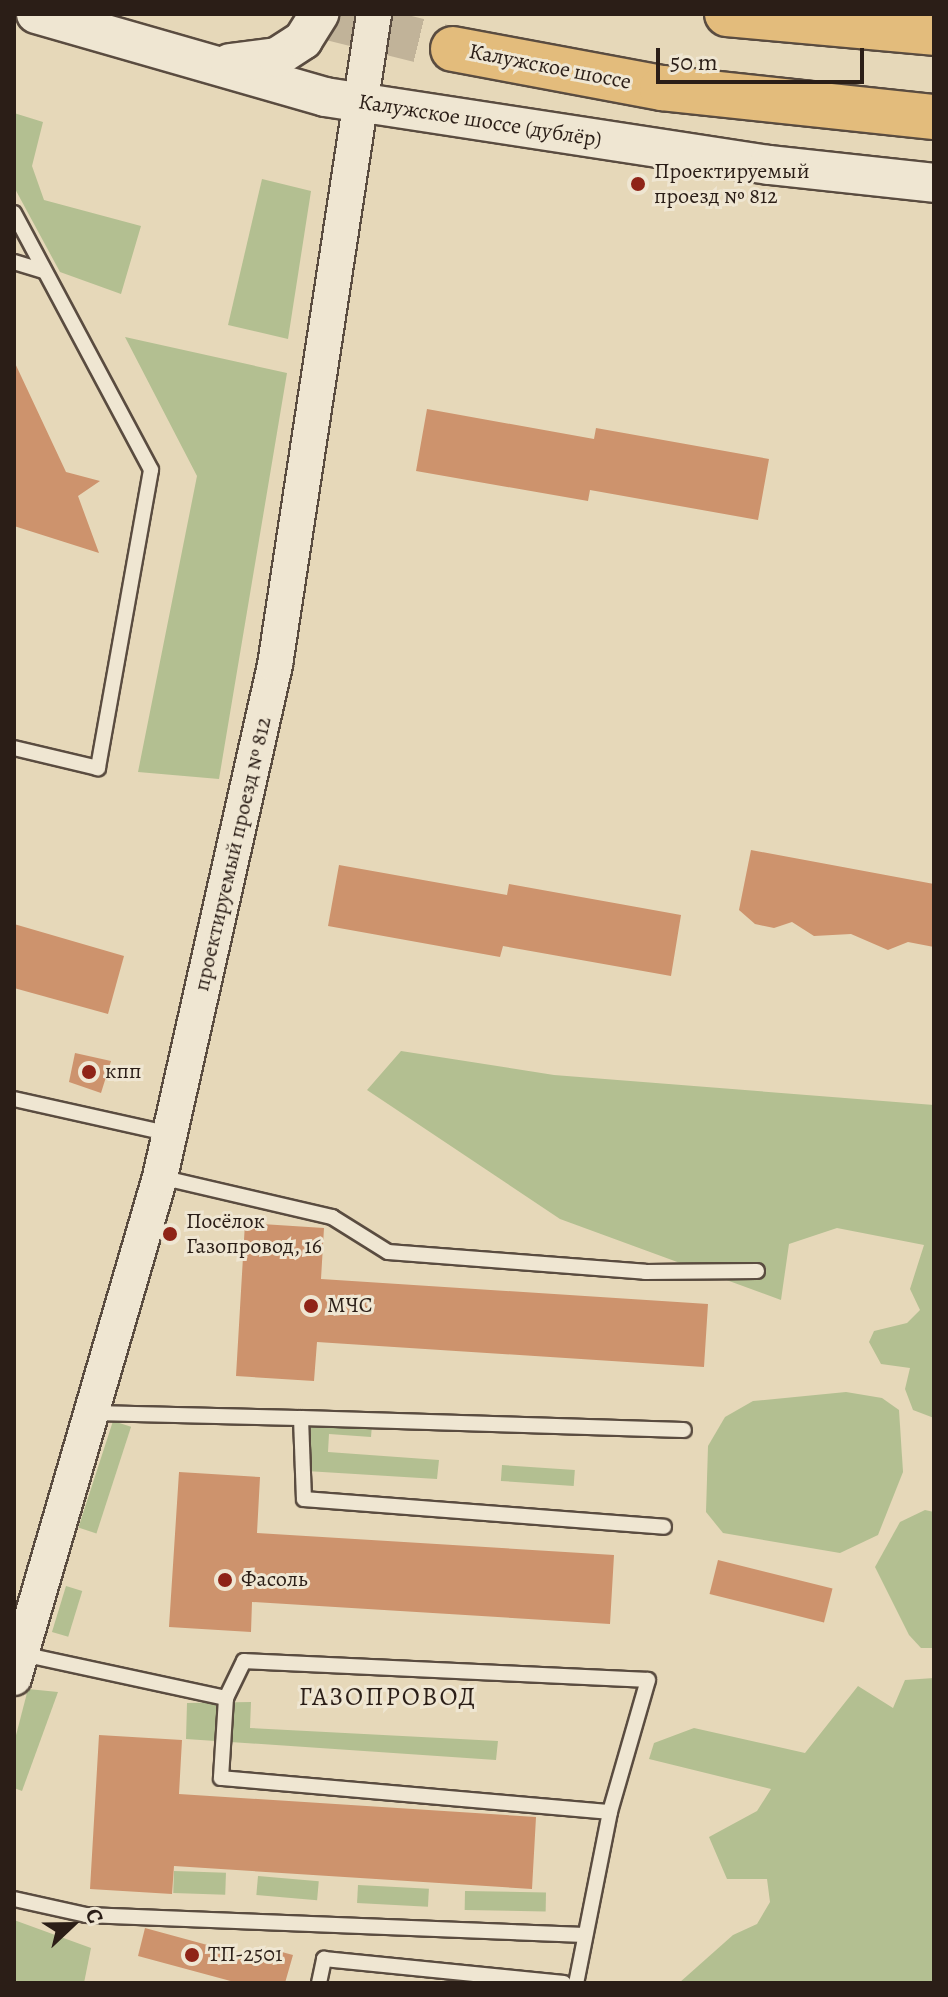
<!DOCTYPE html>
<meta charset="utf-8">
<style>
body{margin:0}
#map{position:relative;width:948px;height:1997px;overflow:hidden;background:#e6d8b9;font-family:Alegreya,serif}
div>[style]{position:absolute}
.green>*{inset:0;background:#b3bf91;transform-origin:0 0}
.building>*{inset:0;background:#cd936d;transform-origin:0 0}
.trunk-tunnel>*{height:44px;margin-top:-22px;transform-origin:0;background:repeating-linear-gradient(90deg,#c1b399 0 44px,transparent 0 66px)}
.roads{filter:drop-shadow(2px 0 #5a4c40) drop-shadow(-2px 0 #5a4c40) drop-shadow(0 2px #5a4c40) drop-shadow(0 -2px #5a4c40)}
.service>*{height:14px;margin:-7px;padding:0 7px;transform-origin:7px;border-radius:7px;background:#efe6d2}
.tertiary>*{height:34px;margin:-17px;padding:0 17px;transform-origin:17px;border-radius:17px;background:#efe6d2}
.secondary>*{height:38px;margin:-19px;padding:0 19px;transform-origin:19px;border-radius:19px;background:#efe6d2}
.trunk>*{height:44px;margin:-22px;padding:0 22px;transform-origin:22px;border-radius:22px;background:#e3bc7c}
.dots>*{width:22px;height:22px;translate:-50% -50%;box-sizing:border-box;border:4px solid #efe6d2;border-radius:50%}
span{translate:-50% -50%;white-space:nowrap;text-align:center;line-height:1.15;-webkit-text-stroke:6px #efe6d2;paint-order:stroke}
.street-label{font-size:22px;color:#2b1e17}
.poi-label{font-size:22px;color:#2b1e17}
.left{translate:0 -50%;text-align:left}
.quarter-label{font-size:26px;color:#2b1e17;letter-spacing:2px}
.frame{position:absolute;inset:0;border:16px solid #2b1e17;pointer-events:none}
.north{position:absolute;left:32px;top:1885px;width:80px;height:80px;-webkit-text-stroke:6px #efe6d2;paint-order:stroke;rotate:68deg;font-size:22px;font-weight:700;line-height:32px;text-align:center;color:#2b1e17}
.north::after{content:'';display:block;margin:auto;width:28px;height:36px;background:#2b1e17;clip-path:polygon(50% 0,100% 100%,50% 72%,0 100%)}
.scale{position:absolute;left:656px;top:48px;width:208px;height:36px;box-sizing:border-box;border:4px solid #2b1e17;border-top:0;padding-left:10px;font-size:24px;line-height:28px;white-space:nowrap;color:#2b1e17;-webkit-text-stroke:6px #efe6d2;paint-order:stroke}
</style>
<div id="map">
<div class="green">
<div style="clip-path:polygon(14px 113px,43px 122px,32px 166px,44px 200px,141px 226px,121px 294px,60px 272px,14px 187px)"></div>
<div style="clip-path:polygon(262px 179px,311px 191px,288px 339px,228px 325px)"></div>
<div style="clip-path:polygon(125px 337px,287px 373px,219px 779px,138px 772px,197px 476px)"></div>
<div style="clip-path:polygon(401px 1051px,554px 1075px,934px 1105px,934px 1418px,913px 1410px,905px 1389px,910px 1368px,881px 1364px,869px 1342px,874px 1331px,907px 1323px,920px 1310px,910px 1289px,924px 1245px,837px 1228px,789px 1244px,781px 1300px,560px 1219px,367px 1090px)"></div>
<div style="clip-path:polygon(846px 1392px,882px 1398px,899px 1410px,903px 1472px,878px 1535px,840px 1553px,723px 1533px,706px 1512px,708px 1446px,725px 1417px,753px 1401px)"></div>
<div style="left:113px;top:1421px;width:19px;height:112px;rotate:18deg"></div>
<div style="clip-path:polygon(309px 1421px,372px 1425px,371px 1437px,329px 1434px,328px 1452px,439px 1460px,437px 1479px,306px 1471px)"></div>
<div style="left:502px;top:1465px;width:73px;height:16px;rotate:4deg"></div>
<div style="clip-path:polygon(925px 1510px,934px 1512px,934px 1648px,921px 1648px,909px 1635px,875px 1567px,900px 1522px)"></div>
<div style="left:66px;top:1586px;width:17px;height:48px;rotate:17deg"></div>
<div style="clip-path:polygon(934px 1678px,934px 1983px,679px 1983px,733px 1935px,757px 1924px,770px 1902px,767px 1879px,727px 1879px,709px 1837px,757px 1811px,771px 1789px,649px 1759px,654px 1743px,694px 1728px,805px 1753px,858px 1686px,893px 1708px,905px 1680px)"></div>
<div style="clip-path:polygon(28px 1689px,58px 1692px,22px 1791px,14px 1788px,14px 1743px)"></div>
<div style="clip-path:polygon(251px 1702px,250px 1728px,498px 1741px,496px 1760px,186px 1739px,187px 1703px)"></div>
<div style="left:174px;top:1871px;width:52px;height:22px;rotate:2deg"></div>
<div style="left:258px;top:1876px;width:61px;height:19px;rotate:5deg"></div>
<div style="left:358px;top:1885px;width:71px;height:18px;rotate:3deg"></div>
<div style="left:465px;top:1891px;width:81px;height:19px;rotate:1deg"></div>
<div style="clip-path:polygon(14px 1920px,91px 1948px,84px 1983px,14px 1983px)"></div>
</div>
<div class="building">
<div style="clip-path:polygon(14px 361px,66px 472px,100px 481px,78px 496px,99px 553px,14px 526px)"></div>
<div style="clip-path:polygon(427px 409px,594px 439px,596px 428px,769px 459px,758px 520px,590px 490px,588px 501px,416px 471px)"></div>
<div style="clip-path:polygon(751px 850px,934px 884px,934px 947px,908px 942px,888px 950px,851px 934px,814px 936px,792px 922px,774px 928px,755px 924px,739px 910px)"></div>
<div style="clip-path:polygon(339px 865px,507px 895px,509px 884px,681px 915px,671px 976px,503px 946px,500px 957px,328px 926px)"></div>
<div style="clip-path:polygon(14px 924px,124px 956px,108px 1014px,14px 988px)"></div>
<div style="clip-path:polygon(75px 1053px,111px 1061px,101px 1093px,69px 1082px)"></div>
<div style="clip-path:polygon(245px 1223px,324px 1228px,321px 1279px,708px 1304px,704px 1367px,317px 1342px,314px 1381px,236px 1376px)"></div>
<div style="clip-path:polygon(179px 1472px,260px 1477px,257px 1533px,614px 1555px,610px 1624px,252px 1602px,251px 1632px,169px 1627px)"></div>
<div style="left:718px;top:1560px;width:118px;height:35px;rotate:14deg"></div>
<div style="clip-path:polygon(99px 1735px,182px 1740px,179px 1794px,536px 1817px,532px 1889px,174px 1866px,172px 1894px,90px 1889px)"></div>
<div style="clip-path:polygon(145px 1928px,259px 1959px,263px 1947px,293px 1955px,285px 1983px,238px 1983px,138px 1956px)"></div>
</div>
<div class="trunk-tunnel">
<div style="left:312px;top:14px;width:145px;rotate:13.9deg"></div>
</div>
<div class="roads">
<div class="service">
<div style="left:14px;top:213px;width:291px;rotate:61.9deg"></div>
<div style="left:151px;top:470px;width:303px;rotate:100.1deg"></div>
<div style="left:98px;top:768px;width:86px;rotate:-166.6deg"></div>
<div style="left:14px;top:262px;width:31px;rotate:17deg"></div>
<div style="left:14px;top:1099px;width:160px;rotate:12.6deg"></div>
<div style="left:160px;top:1177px;width:177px;rotate:13.1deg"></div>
<div style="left:332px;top:1217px;width:66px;rotate:32deg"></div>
<div style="left:388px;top:1252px;width:258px;rotate:4.4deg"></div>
<div style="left:645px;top:1272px;width:112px;rotate:-0.5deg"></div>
<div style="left:91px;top:1413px;width:210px;rotate:1.4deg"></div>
<div style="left:301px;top:1418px;width:81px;rotate:87.9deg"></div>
<div style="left:304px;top:1499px;width:361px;rotate:4.4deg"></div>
<div style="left:301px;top:1418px;width:383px;rotate:1.8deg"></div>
<div style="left:22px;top:1654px;width:209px;rotate:12.2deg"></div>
<div style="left:226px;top:1698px;width:41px;rotate:-64.1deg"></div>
<div style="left:244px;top:1661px;width:404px;rotate:2.7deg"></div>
<div style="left:648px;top:1680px;width:137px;rotate:106.1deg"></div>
<div style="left:610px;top:1812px;width:174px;rotate:101.2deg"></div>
<div style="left:226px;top:1698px;width:80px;rotate:93.6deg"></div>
<div style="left:221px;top:1778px;width:390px;rotate:5deg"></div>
<div style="left:14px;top:1899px;width:74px;rotate:12.5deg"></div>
<div style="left:86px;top:1915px;width:499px;rotate:2.3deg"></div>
<div style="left:319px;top:1983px;width:25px;rotate:-78deg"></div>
<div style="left:324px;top:1959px;width:241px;rotate:5.7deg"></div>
</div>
<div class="tertiary">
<div style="left:14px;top:1678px;width:522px;rotate:-73.75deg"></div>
<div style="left:160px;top:1177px;width:525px;rotate:-77.34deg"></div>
<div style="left:275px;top:665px;width:658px;rotate:-81.35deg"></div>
</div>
<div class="secondary">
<div style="left:36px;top:14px;width:301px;rotate:16deg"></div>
<div style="left:325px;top:97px;width:449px;rotate:8.7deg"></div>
<div style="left:769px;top:165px;width:166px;rotate:6.2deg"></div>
<div style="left:230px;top:63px;width:47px;rotate:-7.3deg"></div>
<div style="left:277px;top:57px;width:31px;rotate:-33deg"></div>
<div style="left:303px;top:40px;width:31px;rotate:-58deg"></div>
</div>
<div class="trunk">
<div style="left:727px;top:14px;width:208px;rotate:5.2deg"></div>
<div style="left:453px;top:49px;width:213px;rotate:10.6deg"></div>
<div style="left:662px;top:88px;width:274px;rotate:6.1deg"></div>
</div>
</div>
<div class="dots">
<div style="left:638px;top:184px;background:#8f2418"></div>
<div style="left:89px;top:1072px;background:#8f2418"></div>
<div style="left:170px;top:1234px;background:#8f2418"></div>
<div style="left:311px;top:1306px;background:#8f2418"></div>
<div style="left:225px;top:1580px;background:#8f2418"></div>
<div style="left:192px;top:1955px;background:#8f2418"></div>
</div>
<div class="street-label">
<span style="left:550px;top:67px;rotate:11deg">Калужское шоссе</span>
<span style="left:480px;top:121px;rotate:9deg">Калужское шоссе (дублёр)</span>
<span style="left:233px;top:854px;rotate:-77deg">проектируемый проезд № 812</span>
</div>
<div class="poi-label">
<span class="left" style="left:654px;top:184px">Проектируемый<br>проезд № 812</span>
<span class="left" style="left:105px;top:1072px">кпп</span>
<span class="left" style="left:186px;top:1234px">Посёлок<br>Газопровод, 16</span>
<span class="left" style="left:327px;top:1306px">МЧС</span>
<span class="left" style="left:241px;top:1580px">Фасоль</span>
<span class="left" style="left:208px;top:1955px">ТП-2501</span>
</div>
<div class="quarter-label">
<span style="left:388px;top:1697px">ГАЗОПРОВОД</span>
</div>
<div class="frame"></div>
<div class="north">С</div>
<div class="scale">50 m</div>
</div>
